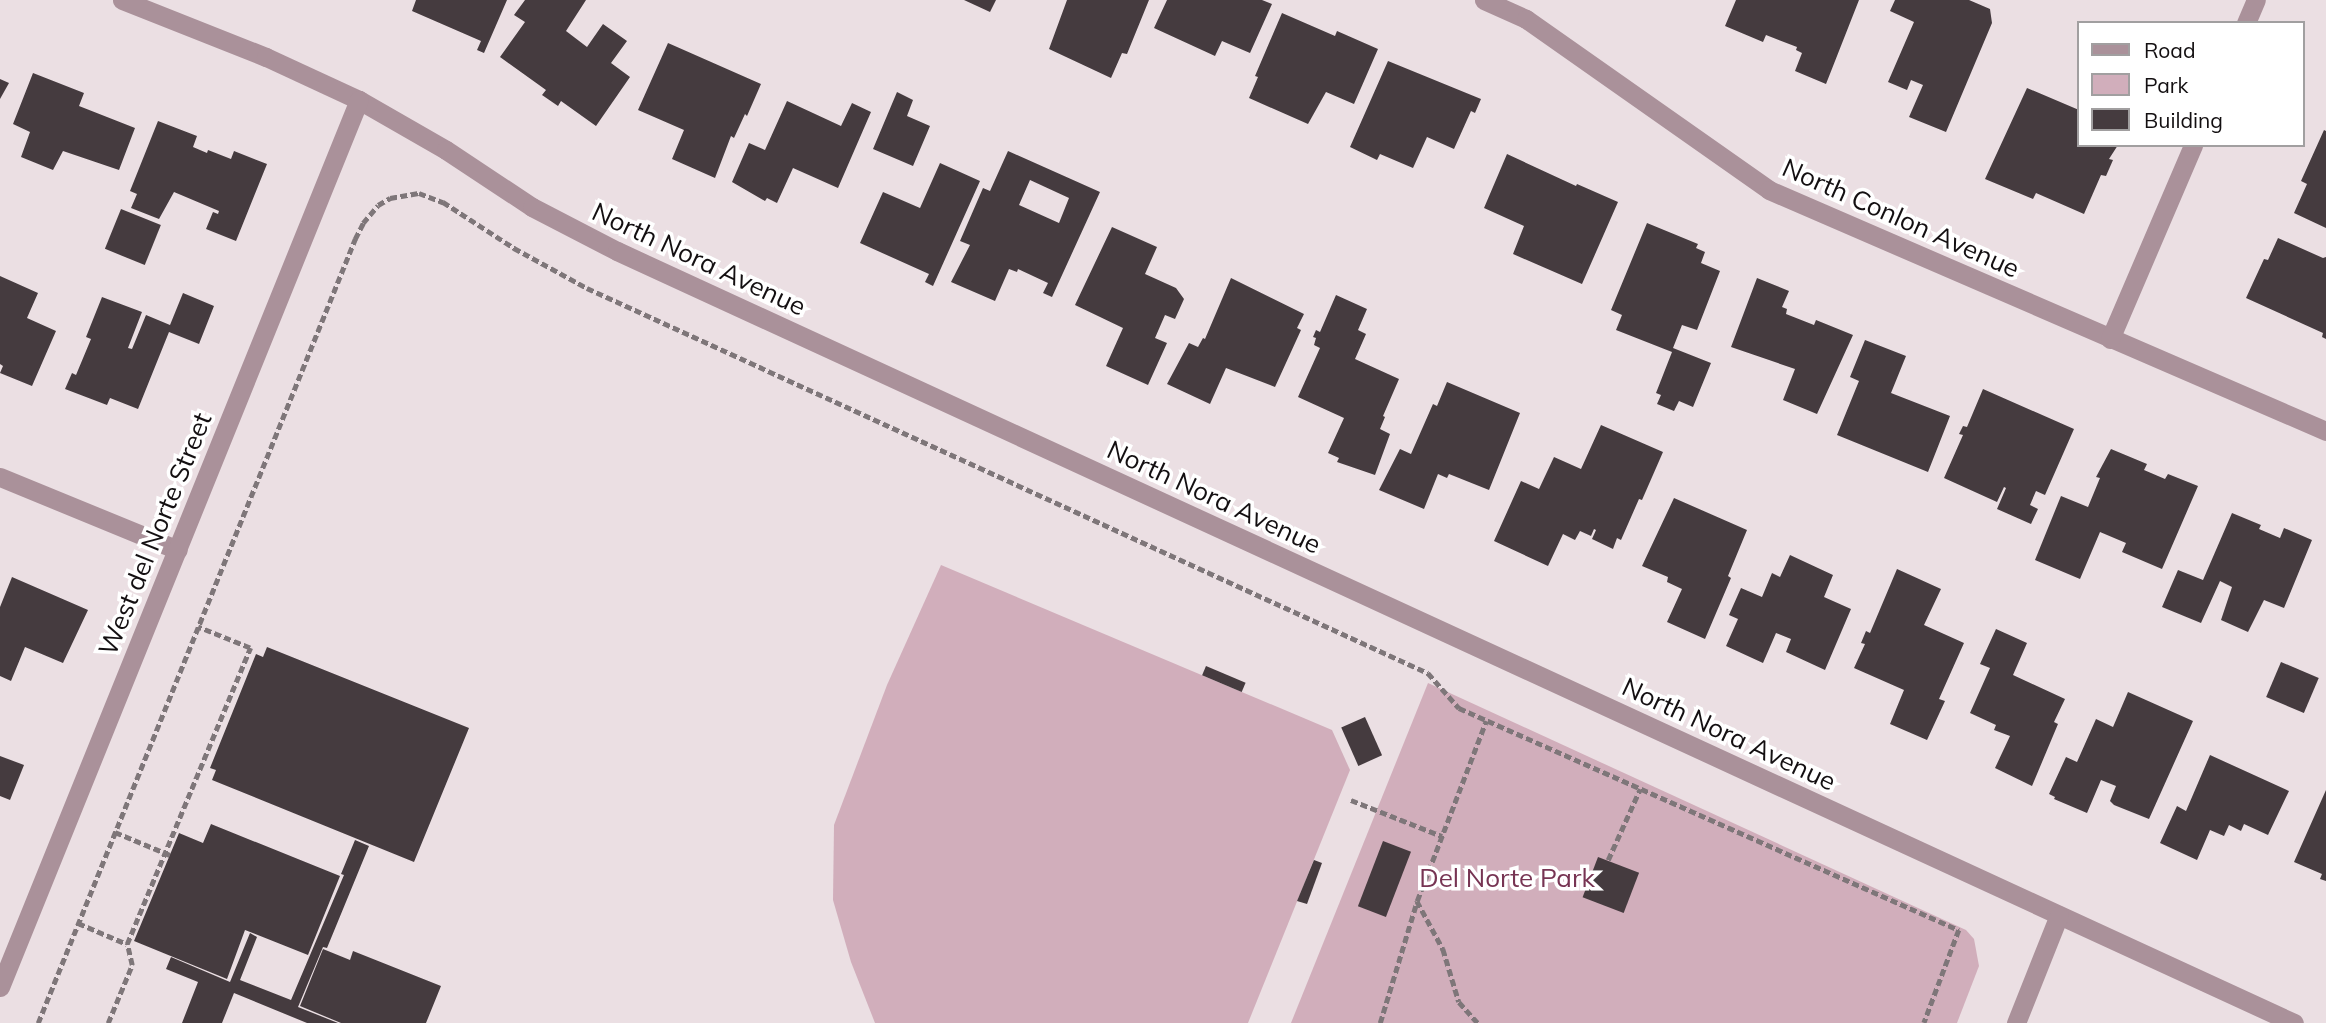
<!DOCTYPE html>
<style>
body{margin:0}
#map{position:relative;width:2326px;height:1023px;overflow:hidden;background:#ebdfe3;font-family:Mulish,sans-serif}
div>[style]{position:absolute}
.green>*{inset:0;background:#d1aebb}
.building>*{inset:0;background:#453b3f;transform-origin:0 0}
.path>*{height:4.5px;margin-top:-2.25px;transform-origin:0;background:repeating-linear-gradient(90deg,#7e7679 0 7px,transparent 0 10.5px)}
.minor>*{height:19px;margin:-9.5px;padding:0 9.5px;transform-origin:9.5px;border-radius:9.5px;background:#aa919a}
span{translate:-50% -50%;white-space:nowrap;text-align:center;line-height:1.15;-webkit-text-stroke:7px #fff;paint-order:stroke}
.street-label{font-size:26px;color:#130f11}
.park-label{font-size:26px;color:#773453}
.legend{position:absolute;left:2077px;top:21px;width:228px;height:126px;box-sizing:border-box;background:#fff;border:2px solid #a19fa0;margin:0;padding:9px 12px;list-style:none;font-size:21px;color:#130f11}
.legend li{display:flex;align-items:center;gap:14px;height:35px}
.legend b{width:35px;border:2px solid #a19fa0}
</style>
<div id="map">
<div class="green">
<div style="clip-path:polygon(941px 565px,1332px 730px,1350px 770px,1248px 1023px,875px 1023px,851px 962px,833px 900px,834px 825px,887px 685px)"></div>
<div style="clip-path:polygon(1428px 683px,1966px 930px,1974px 939px,1979px 966px,1957px 1023px,1291px 1023px)"></div>
</div>
<div class="building">
<div style="clip-path:polygon(416px 0,507px 0,484px 53px,477px 50px,481px 41px,412px 11px)"></div>
<div style="clip-path:polygon(525px 0,586px 0,566px 31px,587px 47px,603px 24px,627px 41px,611px 63px,630px 77px,596px 126px,561px 101px,558px 106px,542px 95px,546px 90px,500px 57px,525px 22px,514px 15px)"></div>
<div style="clip-path:polygon(964px 0,996px 0,990px 12px)"></div>
<div style="clip-path:polygon(1067px 0,1149px 0,1127px 54px,1122px 53px,1111px 78px,1049px 49px)"></div>
<div style="clip-path:polygon(1167px 0,1262px 0,1272px 4px,1250px 53px,1222px 41px,1215px 56px,1154px 28px)"></div>
<div style="clip-path:polygon(1736px 0,1859px 0,1826px 84px,1795px 71px,1802px 53px,1796px 50px,1797px 47px,1766px 35px,1763px 42px,1725px 26px)"></div>
<div style="clip-path:polygon(1895px 0,1969px 0,1990px 9px,1992px 23px,1946px 132px,1909px 117px,1923px 85px,1911px 80px,1907px 90px,1888px 82px,1914px 22px,1890px 11px)"></div>
<div style="clip-path:polygon(1282px 13px,1335px 36px,1337px 31px,1378px 49px,1354px 104px,1326px 92px,1308px 124px,1249px 98px,1258px 77px,1255px 76px)"></div>
<div style="clip-path:polygon(668px 43px,761px 84px,747px 116px,745px 114px,734px 138px,731px 136px,715px 178px,672px 159px,684px 130px,638px 110px)"></div>
<div style="clip-path:polygon(1388px 61px,1481px 99px,1475px 113px,1471px 111px,1454px 149px,1427px 137px,1413px 168px,1380px 154px,1377px 160px,1350px 147px)"></div>
<div style="clip-path:polygon(33px 73px,84px 93px,79px 106px,135px 128px,119px 170px,63px 151px,53px 170px,21px 157px,30px 132px,13px 124px)"></div>
<div style="clip-path:polygon(0 79px,9px 83px,0 99px)"></div>
<div style="clip-path:polygon(2027px 88px,2079px 110px,2079px 145px,2118px 145px,2109px 159px,2113px 160px,2106px 176px,2101px 175px,2084px 214px,2036px 193px,2033px 199px,1985px 179px)"></div>
<div style="clip-path:polygon(897px 92px,913px 100px,907px 116px,930px 126px,913px 166px,873px 149px)"></div>
<div style="clip-path:polygon(787px 101px,841px 126px,852px 103px,871px 112px,838px 188px,793px 168px,777px 203px,767px 198px,765px 201px,732px 182px,749px 143px,765px 150px)"></div>
<div style="clip-path:polygon(158px 121px,197px 136px,193px 147px,207px 153px,208px 150px,231px 159px,234px 151px,267px 164px,236px 241px,206px 229px,213px 212px,218px 214px,219px 211px,174px 192px,159px 219px,131px 208px,137px 194px,130px 191px)"></div>
<div style="clip-path:polygon(2324px 130px,2326px 131px,2326px 228px,2294px 213px,2307px 184px,2301px 181px)"></div>
<div style="clip-path:polygon(evenodd,1008px 151px,1100px 192px,1052px 297px,1043px 293px,1048px 283px,1018px 269px,1017px 272px,1009px 269px,995px 301px,951px 282px,970px 245px,960px 241px,983px 188px,990px 191px,1008px 151px,1030px 180px,1069px 198px,1059px 223px,1019px 205px,1030px 180px)"></div>
<div style="clip-path:polygon(1507px 154px,1576px 186px,1577px 184px,1618px 202px,1582px 284px,1513px 254px,1524px 226px,1484px 208px)"></div>
<div style="clip-path:polygon(940px 163px,980px 181px,933px 286px,925px 282px,929px 274px,860px 243px,883px 192px,920px 208px)"></div>
<div style="left:121px;top:209px;width:43px;height:43px;rotate:22deg"></div>
<div style="clip-path:polygon(1647px 223px,1698px 244px,1696px 248px,1705px 252px,1701px 263px,1720px 271px,1697px 330px,1682px 325px,1673px 348px,1711px 363px,1693px 407px,1679px 401px,1674px 411px,1657px 404px,1661px 395px,1656px 393px,1672px 352px,1616px 330px,1622px 315px,1611px 310px)"></div>
<div style="clip-path:polygon(1112px 227px,1157px 247px,1145px 274px,1176px 288px,1184px 299px,1175px 319px,1165px 315px,1155px 338px,1167px 343px,1148px 385px,1106px 366px,1123px 328px,1075px 305px)"></div>
<div style="clip-path:polygon(2278px 238px,2323px 258px,2326px 257px,2326px 339px,2322px 337px,2323px 333px,2246px 298px,2264px 259px,2268px 260px)"></div>
<div style="clip-path:polygon(0 276px,38px 293px,27px 318px,56px 331px,32px 386px,0 373px,3px 366px,0 364px)"></div>
<div style="clip-path:polygon(1231px 278px,1304px 314px,1297px 328px,1301px 330px,1275px 387px,1226px 368px,1210px 404px,1167px 384px,1189px 343px,1198px 347px,1203px 338px,1205px 339px)"></div>
<div style="clip-path:polygon(1757px 278px,1789px 291px,1782px 307px,1787px 309px,1786px 314px,1814px 325px,1816px 320px,1853px 335px,1817px 414px,1783px 400px,1795px 369px,1731px 347px)"></div>
<div style="clip-path:polygon(183px 293px,214px 306px,199px 344px,169px 332px,138px 409px,110px 398px,107px 405px,65px 389px,72px 373px,76px 375px,91px 339px,86px 337px,102px 297px,142px 312px,128px 348px,132px 349px,146px 315px,170px 325px)"></div>
<div style="clip-path:polygon(1336px 295px,1367px 309px,1358px 330px,1366px 334px,1355px 359px,1399px 379px,1383px 416px,1385px 417px,1380px 429px,1390px 434px,1375px 475px,1337px 462px,1339px 458px,1328px 453px,1344px 418px,1298px 397px,1320px 348px,1314px 345px,1316px 338px,1313px 337px,1316px 330px,1320px 332px)"></div>
<div style="clip-path:polygon(1865px 340px,1906px 356px,1891px 393px,1950px 416px,1928px 472px,1837px 435px,1859px 381px,1850px 377px)"></div>
<div style="clip-path:polygon(1447px 382px,1520px 413px,1489px 490px,1449px 474px,1447px 478px,1438px 474px,1424px 509px,1379px 490px,1400px 449px,1411px 454px,1433px 404px,1437px 406px)"></div>
<div style="clip-path:polygon(1983px 389px,2074px 429px,2045px 495px,2036px 491px,2030px 505px,2038px 509px,2031px 524px,1997px 509px,2006px 488px,2004px 487px,1997px 502px,1944px 478px,1963px 435px,1959px 434px,1963px 426px,1967px 427px)"></div>
<div style="clip-path:polygon(1601px 425px,1663px 452px,1642px 500px,1639px 499px,1621px 540px,1617px 538px,1613px 549px,1592px 539px,1596px 530px,1594px 529px,1591px 536px,1580px 531px,1575px 540px,1563px 534px,1548px 566px,1494px 541px,1521px 481px,1539px 489px,1554px 457px,1581px 469px)"></div>
<div style="clip-path:polygon(2111px 449px,2147px 464px,2144px 470px,2165px 479px,2168px 474px,2198px 486px,2162px 569px,2122px 552px,2126px 543px,2100px 532px,2080px 579px,2035px 560px,2061px 496px,2088px 507px,2100px 478px,2096px 477px)"></div>
<div style="clip-path:polygon(1674px 498px,1747px 530px,1728px 576px,1731px 578px,1705px 639px,1667px 622px,1682px 589px,1667px 582px,1668px 577px,1642px 566px)"></div>
<div style="clip-path:polygon(2232px 513px,2261px 525px,2259px 529px,2280px 538px,2284px 528px,2312px 540px,2284px 608px,2264px 600px,2248px 632px,2221px 620px,2232px 587px,2220px 581px,2201px 623px,2162px 607px,2178px 570px,2203px 580px)"></div>
<div style="clip-path:polygon(1790px 555px,1833px 575px,1824px 597px,1851px 609px,1825px 670px,1786px 652px,1791px 639px,1776px 633px,1763px 663px,1726px 646px,1738px 619px,1729px 615px,1741px 588px,1762px 597px,1772px 573px,1780px 577px)"></div>
<div style="clip-path:polygon(1897px 569px,1941px 589px,1924px 625px,1964px 643px,1939px 699px,1945px 701px,1927px 740px,1890px 724px,1904px 690px,1854px 668px,1865px 644px,1861px 643px,1866px 631px,1870px 633px)"></div>
<div style="clip-path:polygon(12px 577px,88px 610px,63px 663px,25px 647px,11px 681px,0 676px,0 607px)"></div>
<div style="clip-path:polygon(1996px 629px,2027px 643px,2013px 675px,2065px 699px,2054px 722px,2058px 724px,2032px 786px,1995px 768px,2010px 736px,1994px 730px,1996px 725px,1970px 713px,1990px 668px,1980px 664px)"></div>
<div style="clip-path:polygon(267px 647px,469px 728px,414px 862px,212px 780px,216px 770px,210px 768px,256px 654px,263px 657px)"></div>
<div style="left:2281px;top:662px;width:41px;height:38px;rotate:23deg"></div>
<div style="left:1206px;top:666px;width:43px;height:10px;rotate:23deg"></div>
<div style="clip-path:polygon(2128px 692px,2193px 721px,2149px 819px,2114px 805px,2110px 801px,2116px 786px,2101px 780px,2087px 813px,2054px 799px,2055px 797px,2049px 794px,2066px 757px,2077px 762px,2096px 719px,2113px 727px)"></div>
<div style="left:1365px;top:717px;width:42px;height:26px;rotate:66deg"></div>
<div style="clip-path:polygon(2210px 755px,2289px 791px,2268px 835px,2244px 824px,2241px 831px,2229px 825px,2224px 836px,2210px 830px,2197px 860px,2160px 843px,2177px 806px,2186px 811px)"></div>
<div style="clip-path:polygon(0 756px,24px 765px,10px 800px,0 796px)"></div>
<div style="clip-path:polygon(2326px 790px,2326px 881px,2320px 879px,2322px 874px,2294px 862px)"></div>
<div style="clip-path:polygon(211px 824px,340px 876px,308px 955px,245px 930px,227px 979px,134px 941px,179px 833px,203px 843px)"></div>
<div style="clip-path:polygon(355px 840px,369px 846px,327px 948px,323px 947px,298px 1007px,338px 1023px,307px 1023px,234px 993px,222px 1023px,182px 1023px,198px 982px,166px 969px,171px 957px,230px 982px,250px 933px,257px 937px,240px 980px,291px 1000px,344px 875px,341px 874px)"></div>
<div style="left:1383px;top:841px;width:30px;height:70px;rotate:21deg"></div>
<div style="left:1598px;top:857px;width:44px;height:43px;rotate:21deg"></div>
<div style="clip-path:polygon(1314px 860px,1322px 863px,1307px 904px,1297px 901px)"></div>
<div style="clip-path:polygon(323px 949px,350px 960px,353px 951px,441px 986px,426px 1023px,341px 1023px,300px 1006px)"></div>
</div>
<div class="path">
<div style="left:1351px;top:800px;width:98px;rotate:21.6deg"></div>
<div style="left:115px;top:832px;width:60px;rotate:22.7deg"></div>
<div style="left:1608px;top:860px;width:78px;rotate:-65.7deg"></div>
<div style="left:1417px;top:901px;width:55px;rotate:61.6deg"></div>
<div style="left:1443px;top:949px;width:55px;rotate:73.2deg"></div>
<div style="left:1459px;top:1002px;width:28px;rotate:48deg"></div>
<div style="left:78px;top:923px;width:53px;rotate:23.2deg"></div>
<div style="left:127px;top:944px;width:321px;rotate:-67.4deg"></div>
<div style="left:250px;top:648px;width:56px;rotate:-158deg"></div>
<div style="left:38px;top:1023px;width:846px;rotate:-67.98deg"></div>
<div style="left:355px;top:239px;width:18px;rotate:-63deg"></div>
<div style="left:363px;top:223px;width:23px;rotate:-50deg"></div>
<div style="left:378px;top:205px;width:14px;rotate:-30deg"></div>
<div style="left:390px;top:198px;width:29px;rotate:-10deg"></div>
<div style="left:419px;top:193px;width:26px;rotate:21deg"></div>
<div style="left:443px;top:202px;width:85px;rotate:32.9deg"></div>
<div style="left:514px;top:248px;width:83px;rotate:28.7deg"></div>
<div style="left:587px;top:288px;width:925px;rotate:24.6deg"></div>
<div style="left:1428px;top:673px;width:47px;rotate:48.5deg"></div>
<div style="left:1459px;top:708px;width:547px;rotate:23.94deg"></div>
<div style="left:1959px;top:930px;width:99px;rotate:110.6deg"></div>
<div style="left:108px;top:1023px;width:63px;rotate:-67.5deg"></div>
<div style="left:132px;top:965px;width:22px;rotate:-103deg"></div>
<div style="left:1380px;top:1023px;width:127px;rotate:-73.1deg"></div>
<div style="left:1417px;top:901px;width:193px;rotate:-69deg"></div>
</div>
<div class="minor">
<div style="left:122px;top:0;width:155px;rotate:21.6deg"></div>
<div style="left:266px;top:57px;width:102px;rotate:24.8deg"></div>
<div style="left:359px;top:100px;width:100px;rotate:29.9deg"></div>
<div style="left:446px;top:150px;width:103px;rotate:33.5deg"></div>
<div style="left:532px;top:207px;width:96px;rotate:27.4deg"></div>
<div style="left:617px;top:251px;width:1846px;rotate:24.72deg"></div>
<div style="left:1484px;top:0;width:46px;rotate:24.3deg"></div>
<div style="left:1526px;top:19px;width:297px;rotate:35.1deg"></div>
<div style="left:1769px;top:190px;width:607px;rotate:23.4deg"></div>
<div style="left:2246px;top:23px;width:25px;rotate:-67deg"></div>
<div style="left:2110px;top:339px;width:211px;rotate:-66.8deg"></div>
<div style="left:0;top:477px;width:192px;rotate:22.3deg"></div>
<div style="left:0;top:987px;width:957px;rotate:-67.97deg"></div>
<div style="left:2016px;top:1023px;width:116px;rotate:-68.3deg"></div>
</div>
<div class="street-label">
<span style="left:1901px;top:218px;rotate:24deg">North Conlon Avenue</span>
<span style="left:699px;top:259px;rotate:25deg">North Nora Avenue</span>
<span style="left:1214px;top:497px;rotate:25deg">North Nora Avenue</span>
<span style="left:155px;top:534px;rotate:-68deg">West del Norte Street</span>
<span style="left:1729px;top:734px;rotate:25deg">North Nora Avenue</span>
</div>
<div class="park-label">
<span style="left:1507px;top:878px">Del Norte Park</span>
</div>
<ul class="legend">
<li><b style="height:9px;background:#aa919a"></b>Road</li>
<li><b style="height:19px;background:#d1aebb"></b>Park</li>
<li><b style="height:19px;background:#453b3f"></b>Building</li>
</ul>
</div>
